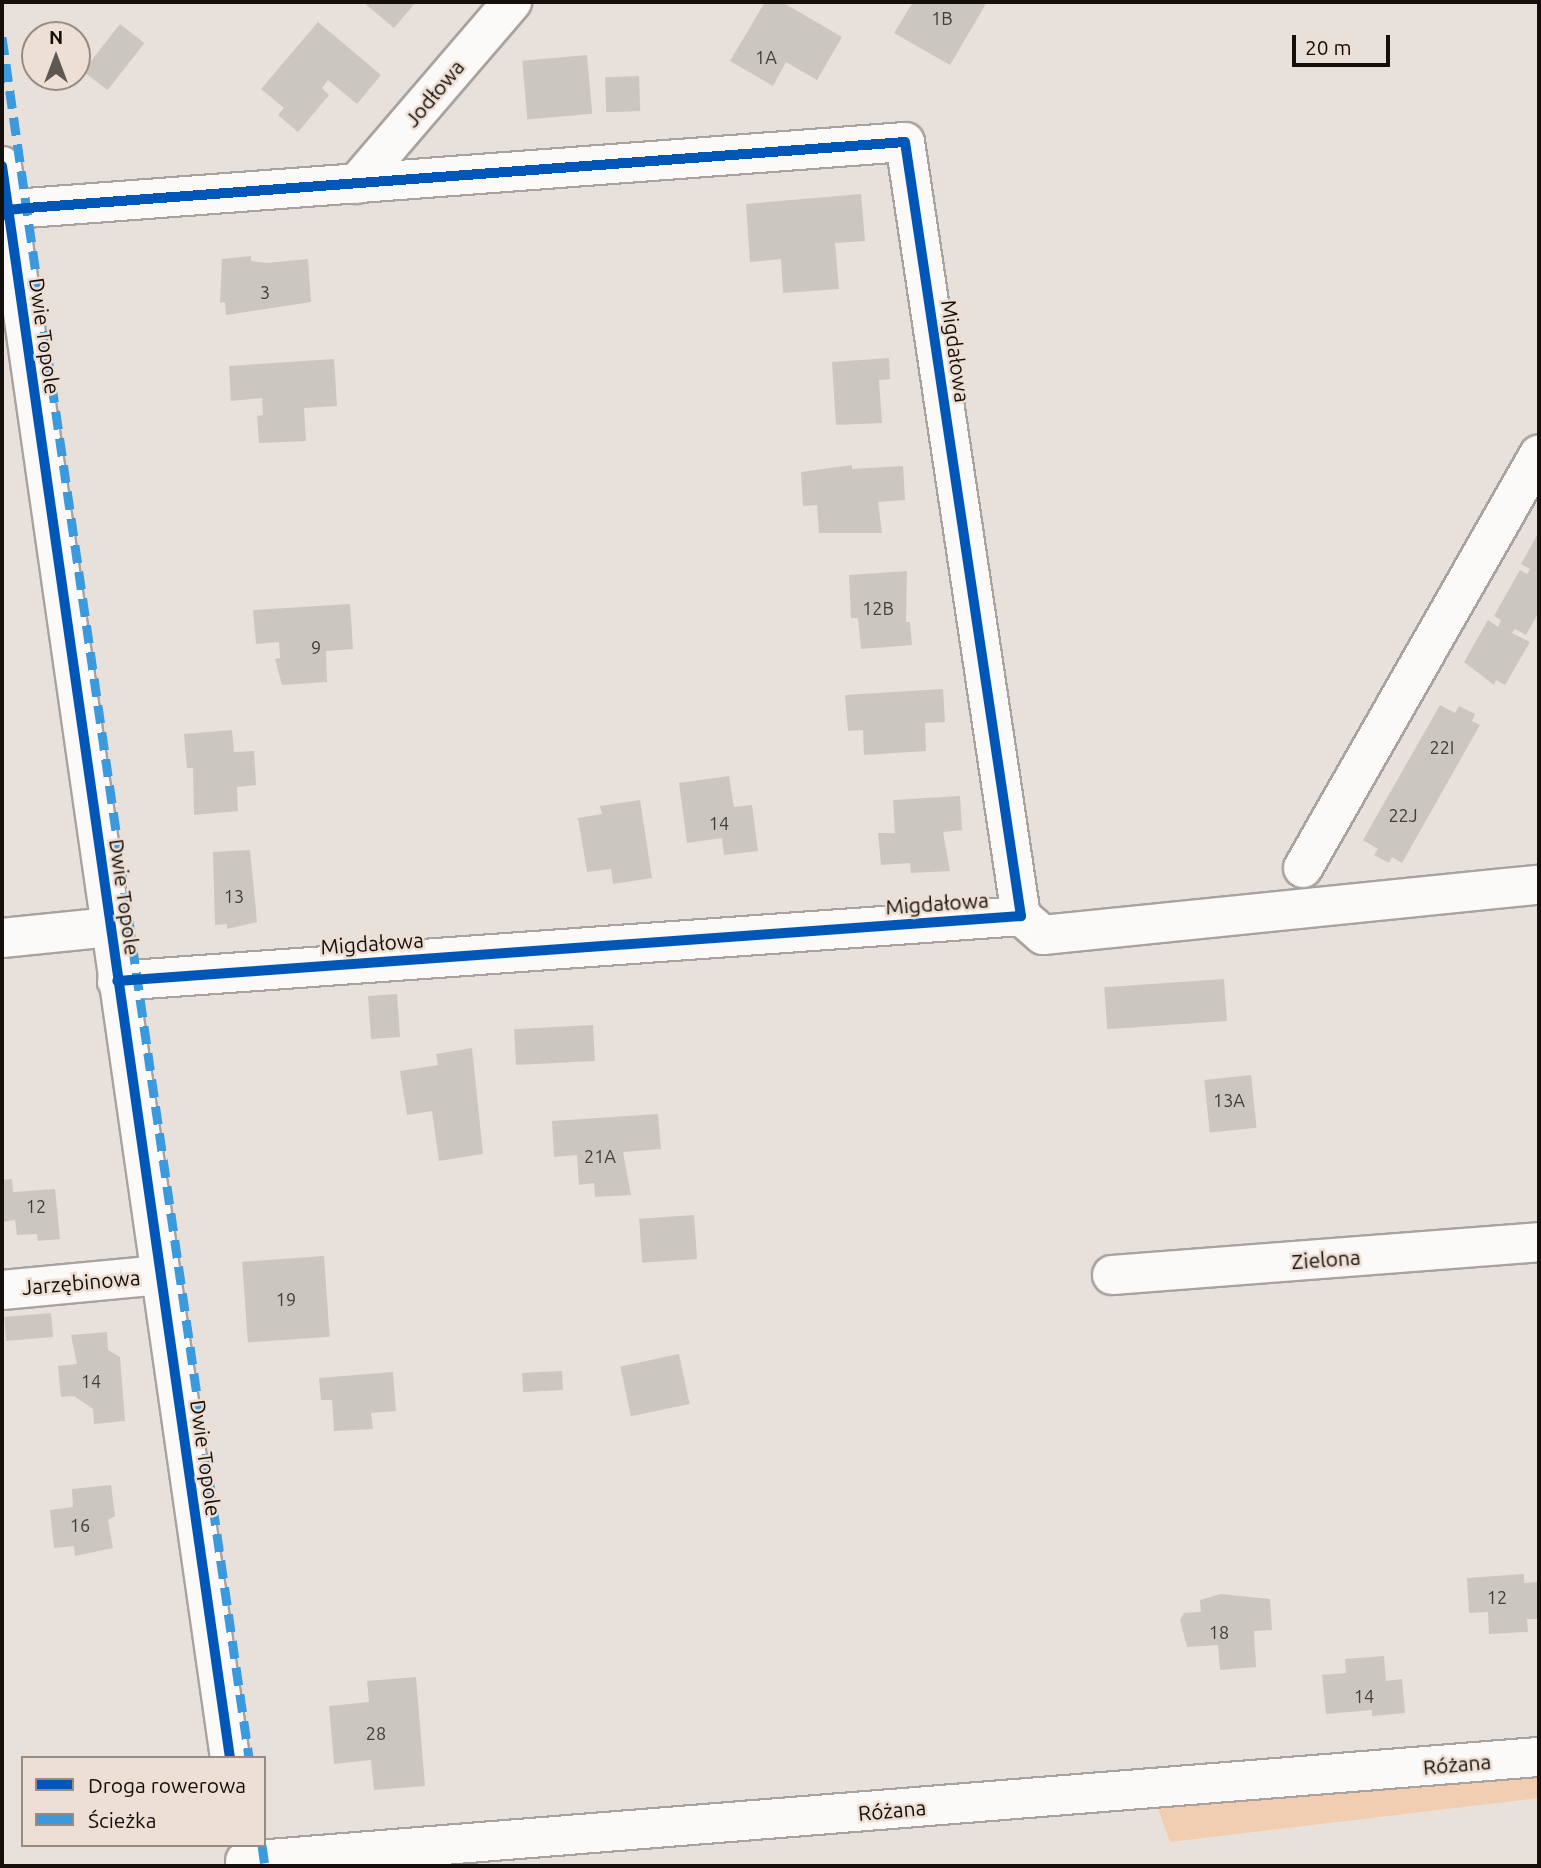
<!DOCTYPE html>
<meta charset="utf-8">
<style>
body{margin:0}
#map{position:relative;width:1541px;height:1868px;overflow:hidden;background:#e8e0da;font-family:Ubuntu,sans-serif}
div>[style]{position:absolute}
.green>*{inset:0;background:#f1cdb1}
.building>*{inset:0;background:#ccc6c1;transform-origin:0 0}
.roads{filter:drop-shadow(2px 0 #a9a29e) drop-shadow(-2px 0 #a9a29e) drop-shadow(0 2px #a9a29e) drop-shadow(0 -2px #a9a29e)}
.minor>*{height:38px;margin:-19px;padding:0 19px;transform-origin:19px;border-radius:19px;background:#fcfaf9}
.quiet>*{height:9px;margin-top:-4.5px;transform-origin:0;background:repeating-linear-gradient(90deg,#3b9ade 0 18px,transparent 0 27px)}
.cycleway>*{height:10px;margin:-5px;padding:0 5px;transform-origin:5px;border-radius:5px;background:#0057b8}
span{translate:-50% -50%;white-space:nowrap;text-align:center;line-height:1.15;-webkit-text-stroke:5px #eedfd4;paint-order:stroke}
.number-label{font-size:18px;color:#423d38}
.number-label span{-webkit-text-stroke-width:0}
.street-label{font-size:21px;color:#140f0b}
.frame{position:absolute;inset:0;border:4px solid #140f0b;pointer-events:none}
.legend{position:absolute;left:21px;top:1756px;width:245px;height:91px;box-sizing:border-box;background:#eedfd4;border:2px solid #978c84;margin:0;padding:9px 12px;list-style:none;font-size:21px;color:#140f0b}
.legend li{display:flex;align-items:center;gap:14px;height:35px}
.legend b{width:35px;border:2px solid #978c84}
.north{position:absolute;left:21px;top:21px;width:70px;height:70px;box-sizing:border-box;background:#eedfd4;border:2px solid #978c84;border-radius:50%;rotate:0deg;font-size:19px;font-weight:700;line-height:28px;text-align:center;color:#140f0b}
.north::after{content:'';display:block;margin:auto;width:24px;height:32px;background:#5e5853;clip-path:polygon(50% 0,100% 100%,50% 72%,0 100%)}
.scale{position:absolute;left:1292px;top:35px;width:98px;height:32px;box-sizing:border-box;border:4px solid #140f0b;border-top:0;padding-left:9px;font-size:21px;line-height:24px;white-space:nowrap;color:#140f0b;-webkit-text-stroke:5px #eedfd4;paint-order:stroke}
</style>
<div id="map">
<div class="green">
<div style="clip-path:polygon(1539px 1767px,1539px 1798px,1170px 1842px,1154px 1798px)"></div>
</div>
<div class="building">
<div style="clip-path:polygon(363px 2px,416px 2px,394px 28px)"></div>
<div style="clip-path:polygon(765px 2px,782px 2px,842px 37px,817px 80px,786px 62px,773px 86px,730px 61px)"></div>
<div style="clip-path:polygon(913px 2px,987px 2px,950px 65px,894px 33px)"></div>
<div style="clip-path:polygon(318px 22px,381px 75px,357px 104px,328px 80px,322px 88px,329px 95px,298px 132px,278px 115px,284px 108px,261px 89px)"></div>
<div style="left:120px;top:24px;width:31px;height:60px;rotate:38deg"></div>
<div style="left:587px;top:55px;width:59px;height:65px;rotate:85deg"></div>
<div style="left:639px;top:76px;width:35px;height:34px;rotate:88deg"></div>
<div style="clip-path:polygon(861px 194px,865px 241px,835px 243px,839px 289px,783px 293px,781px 259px,750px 262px,746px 204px)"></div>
<div style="clip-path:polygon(251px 256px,251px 261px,267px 263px,308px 259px,311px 302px,226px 315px,225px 302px,220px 303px,222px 259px)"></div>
<div style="clip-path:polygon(889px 358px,890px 379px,879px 380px,882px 423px,836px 425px,832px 362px)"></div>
<div style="clip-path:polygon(334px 359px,337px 406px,304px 408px,306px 441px,259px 443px,257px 416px,263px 415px,262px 398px,231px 401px,229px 366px)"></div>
<div style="clip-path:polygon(852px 465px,852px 469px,903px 466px,905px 500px,878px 502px,882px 533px,819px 533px,817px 505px,803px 506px,801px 472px)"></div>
<div style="clip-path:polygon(1539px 532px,1539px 612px,1526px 635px,1515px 629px,1512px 633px,1530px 642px,1505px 685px,1496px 680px,1494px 685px,1464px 662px,1488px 620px,1498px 627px,1501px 620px,1494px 616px,1520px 570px,1527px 574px,1530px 569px,1521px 564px)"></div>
<div style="clip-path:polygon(907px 571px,906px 622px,910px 622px,912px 645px,861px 649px,858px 618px,851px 618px,849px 575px)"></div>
<div style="clip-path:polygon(350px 604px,353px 649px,326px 651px,327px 682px,282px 685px,275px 659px,280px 658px,279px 642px,256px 644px,253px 610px)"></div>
<div style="clip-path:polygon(943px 689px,945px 722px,925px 723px,926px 751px,864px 755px,863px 730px,848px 731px,845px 695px)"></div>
<div style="clip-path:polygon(1440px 705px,1455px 713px,1459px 706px,1475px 714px,1472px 721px,1480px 725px,1402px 863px,1392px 857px,1389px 863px,1374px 855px,1378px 849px,1363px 840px)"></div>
<div style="clip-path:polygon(232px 730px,234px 752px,254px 751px,256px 785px,237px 787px,238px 811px,194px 815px,193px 768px,187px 768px,184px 734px)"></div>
<div style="clip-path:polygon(729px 776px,734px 807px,752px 805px,758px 851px,724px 855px,722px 838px,687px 843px,679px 783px)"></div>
<div style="clip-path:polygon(960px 796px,962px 830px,943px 832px,950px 871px,911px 873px,910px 863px,881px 865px,878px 833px,895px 833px,893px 800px)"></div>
<div style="clip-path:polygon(640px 800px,652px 878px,613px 884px,611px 869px,587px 872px,578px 818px,602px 814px,600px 806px)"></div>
<div style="clip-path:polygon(250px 850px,257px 922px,227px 929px,227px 924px,215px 925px,213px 852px)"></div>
<div style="left:1224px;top:979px;width:42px;height:120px;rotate:86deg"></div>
<div style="left:397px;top:994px;width:43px;height:29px;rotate:86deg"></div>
<div style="left:593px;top:1025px;width:36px;height:79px;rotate:87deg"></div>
<div style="clip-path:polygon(472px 1048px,483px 1154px,439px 1161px,432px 1111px,407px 1115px,400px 1071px,438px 1065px,436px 1054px)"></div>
<div style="left:1251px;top:1075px;width:53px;height:47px;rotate:84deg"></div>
<div style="clip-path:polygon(658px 1114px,661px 1149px,623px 1152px,631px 1195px,595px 1197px,594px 1183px,579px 1185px,577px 1155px,554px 1157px,552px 1121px)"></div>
<div style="clip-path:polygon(12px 1179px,13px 1192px,55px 1189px,60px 1239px,38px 1241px,37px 1234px,17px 1235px,15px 1220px,2px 1222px,2px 1180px)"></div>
<div style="left:694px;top:1215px;width:44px;height:55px;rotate:86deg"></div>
<div style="left:324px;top:1256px;width:81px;height:82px;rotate:86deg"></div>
<div style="left:51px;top:1313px;width:24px;height:47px;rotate:85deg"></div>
<div style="clip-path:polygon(107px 1332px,108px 1350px,120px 1357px,125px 1421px,94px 1424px,93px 1409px,74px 1396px,61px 1397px,58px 1366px,77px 1364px,71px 1335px)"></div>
<div style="left:679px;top:1354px;width:51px;height:60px;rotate:78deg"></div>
<div style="left:562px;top:1371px;width:19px;height:40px;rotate:87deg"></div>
<div style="clip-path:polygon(393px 1372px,396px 1411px,371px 1413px,373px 1429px,334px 1431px,332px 1400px,321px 1400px,319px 1378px)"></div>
<div style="clip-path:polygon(111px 1485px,115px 1516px,108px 1520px,113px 1548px,75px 1556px,74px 1546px,54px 1548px,50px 1510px,73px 1507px,72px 1489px)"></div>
<div style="clip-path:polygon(1524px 1574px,1524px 1583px,1539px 1582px,1539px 1619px,1527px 1619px,1528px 1632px,1489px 1634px,1488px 1612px,1469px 1613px,1467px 1578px)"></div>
<div style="clip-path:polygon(1221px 1594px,1270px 1599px,1272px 1630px,1254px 1631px,1256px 1667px,1220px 1670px,1218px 1645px,1187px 1647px,1180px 1620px,1184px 1613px,1201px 1612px,1200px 1600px)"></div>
<div style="clip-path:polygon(1384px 1656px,1386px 1681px,1402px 1679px,1405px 1713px,1372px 1716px,1372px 1710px,1326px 1714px,1322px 1675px,1346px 1673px,1345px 1659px)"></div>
<div style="clip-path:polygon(416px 1677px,425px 1786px,374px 1790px,371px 1760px,334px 1764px,329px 1706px,369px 1702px,367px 1681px)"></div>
</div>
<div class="roads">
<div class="minor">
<div style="left:2px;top:166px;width:1608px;rotate:81.85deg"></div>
<div style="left:356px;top:184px;width:240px;rotate:-49.4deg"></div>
<div style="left:2px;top:216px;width:8px;rotate:-45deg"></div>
<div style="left:8px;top:210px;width:19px;rotate:-6deg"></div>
<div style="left:27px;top:208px;width:880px;rotate:-4.3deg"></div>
<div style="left:905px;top:142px;width:783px;rotate:81.48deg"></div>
<div style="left:1021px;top:916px;width:29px;rotate:41deg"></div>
<div style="left:1043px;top:935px;width:499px;rotate:-5.8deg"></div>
<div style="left:1303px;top:868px;width:476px;rotate:-60.3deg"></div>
<div style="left:2px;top:938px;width:109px;rotate:-5.8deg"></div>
<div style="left:117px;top:981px;width:906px;rotate:-4.11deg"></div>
<div style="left:1112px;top:1275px;width:428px;rotate:-4.4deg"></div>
<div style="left:2px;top:1290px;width:159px;rotate:-5.4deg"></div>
<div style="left:245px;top:1861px;width:1298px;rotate:-4.6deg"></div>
</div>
</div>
<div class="quiet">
<div style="left:2px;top:37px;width:1739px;rotate:81.83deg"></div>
<div style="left:262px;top:1845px;width:21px;rotate:82deg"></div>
</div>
<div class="cycleway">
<div style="left:2px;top:166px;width:1608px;rotate:81.85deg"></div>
<div style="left:2px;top:216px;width:8px;rotate:-45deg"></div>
<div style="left:8px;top:210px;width:19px;rotate:-6deg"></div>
<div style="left:27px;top:208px;width:880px;rotate:-4.3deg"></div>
<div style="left:905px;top:142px;width:783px;rotate:81.48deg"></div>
<div style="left:1021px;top:916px;width:906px;rotate:175.89deg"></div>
</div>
<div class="number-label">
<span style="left:942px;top:18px">1B</span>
<span style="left:766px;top:57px">1A</span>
<span style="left:265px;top:292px">3</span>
<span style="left:878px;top:608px">12B</span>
<span style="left:316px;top:647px">9</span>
<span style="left:1442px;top:747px">22I</span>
<span style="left:1403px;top:815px">22J</span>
<span style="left:719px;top:823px">14</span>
<span style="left:234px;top:896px">13</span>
<span style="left:1229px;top:1100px">13A</span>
<span style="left:600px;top:1156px">21A</span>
<span style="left:36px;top:1206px">12</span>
<span style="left:286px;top:1299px">19</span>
<span style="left:91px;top:1381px">14</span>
<span style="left:80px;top:1525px">16</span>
<span style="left:1497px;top:1597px">12</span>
<span style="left:1219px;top:1632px">18</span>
<span style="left:1364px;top:1696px">14</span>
<span style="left:376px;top:1733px">28</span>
</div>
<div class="street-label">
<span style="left:434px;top:93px;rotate:-50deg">Jodłowa</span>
<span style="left:45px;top:336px;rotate:82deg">Dwie Topole</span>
<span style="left:956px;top:351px;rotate:82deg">Migdałowa</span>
<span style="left:125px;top:897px;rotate:82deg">Dwie Topole</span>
<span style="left:937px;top:903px;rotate:-4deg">Migdałowa</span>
<span style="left:372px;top:943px;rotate:-4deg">Migdałowa</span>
<span style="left:1326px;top:1259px;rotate:-4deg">Zielona</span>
<span style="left:81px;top:1282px;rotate:-5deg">Jarzębinowa</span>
<span style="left:206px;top:1458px;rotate:82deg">Dwie Topole</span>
<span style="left:1457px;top:1764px;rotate:-5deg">Różana</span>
<span style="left:892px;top:1810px;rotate:-5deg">Różana</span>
</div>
<div class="frame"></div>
<ul class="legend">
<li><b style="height:9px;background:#0057b8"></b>Droga rowerowa</li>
<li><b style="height:9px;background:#3b9ade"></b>Ścieżka</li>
</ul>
<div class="north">N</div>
<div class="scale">20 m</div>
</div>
